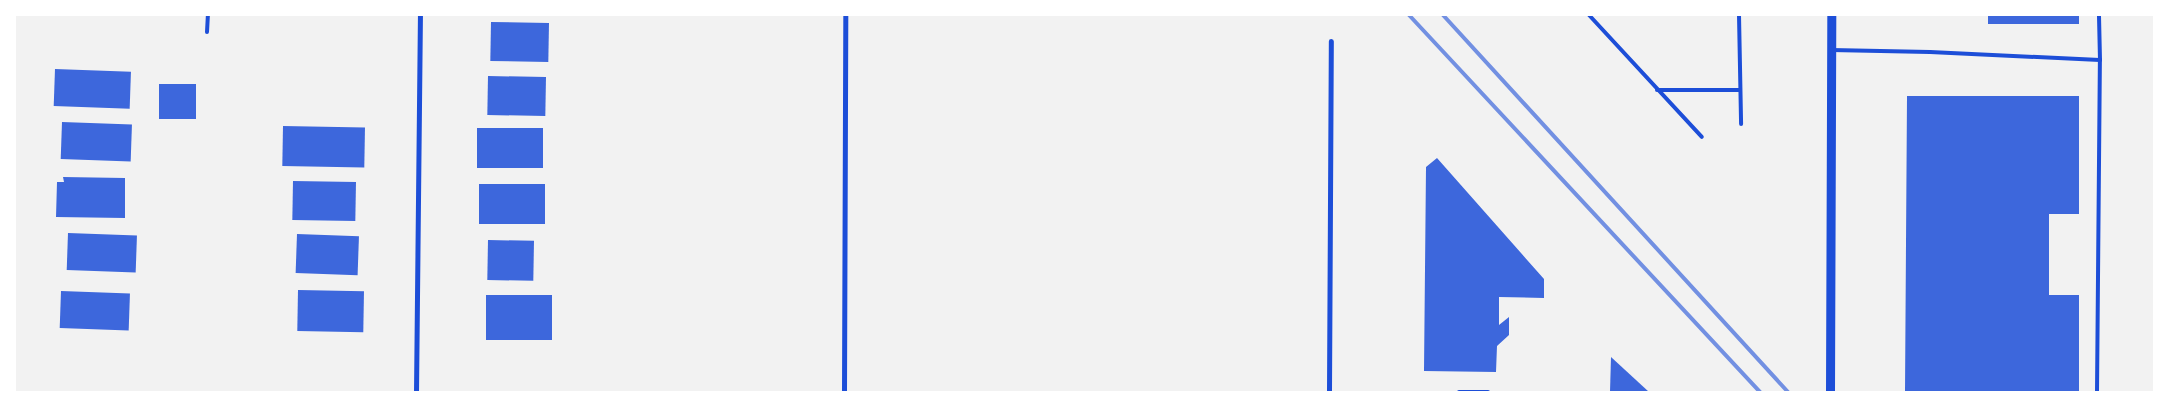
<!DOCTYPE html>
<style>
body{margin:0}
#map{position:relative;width:2169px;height:407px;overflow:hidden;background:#f2f2f2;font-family:"Alegreya Sans",sans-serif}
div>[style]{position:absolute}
.building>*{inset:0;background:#3d67dc;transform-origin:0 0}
.service>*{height:4px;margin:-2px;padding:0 2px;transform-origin:2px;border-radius:2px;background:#1d4ed8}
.minor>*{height:5px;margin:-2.5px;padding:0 2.5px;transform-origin:2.5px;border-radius:2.5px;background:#1d4ed8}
.tertiary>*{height:9px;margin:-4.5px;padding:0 4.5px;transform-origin:4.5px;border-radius:4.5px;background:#1d4ed8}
.rail>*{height:4px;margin:-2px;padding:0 2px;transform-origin:2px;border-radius:2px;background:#7290e2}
span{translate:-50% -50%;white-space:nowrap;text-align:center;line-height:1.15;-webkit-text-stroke:4px #fff;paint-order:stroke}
.frame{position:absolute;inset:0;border:16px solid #fff;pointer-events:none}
</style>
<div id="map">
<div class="building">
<div style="left:1988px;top:15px;width:91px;height:9px"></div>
<div style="left:491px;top:22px;width:58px;height:39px;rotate:1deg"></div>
<div style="left:55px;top:69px;width:76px;height:37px;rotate:2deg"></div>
<div style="left:488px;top:76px;width:58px;height:39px;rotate:1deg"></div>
<div style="left:159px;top:84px;width:37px;height:35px"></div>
<div style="clip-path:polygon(1907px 96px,2079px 96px,2079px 214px,2049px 214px,2049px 295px,2079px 295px,2079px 392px,1905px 392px)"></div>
<div style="left:62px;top:122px;width:70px;height:37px;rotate:2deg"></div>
<div style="left:283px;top:126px;width:82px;height:40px;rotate:1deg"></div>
<div style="left:477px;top:128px;width:66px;height:40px"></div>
<div style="clip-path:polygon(1437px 158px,1544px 279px,1544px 298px,1499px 297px,1499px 325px,1509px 317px,1509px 335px,1497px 346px,1496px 372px,1424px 371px,1426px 167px)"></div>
<div style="clip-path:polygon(63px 177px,125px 178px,125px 218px,56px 217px,57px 182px,64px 182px)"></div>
<div style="left:293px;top:181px;width:63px;height:39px;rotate:1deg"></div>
<div style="left:479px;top:184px;width:66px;height:40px"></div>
<div style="left:68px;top:233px;width:69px;height:37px;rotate:2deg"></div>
<div style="left:297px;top:234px;width:62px;height:39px;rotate:2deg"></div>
<div style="left:488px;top:240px;width:46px;height:40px;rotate:1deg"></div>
<div style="left:298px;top:290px;width:66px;height:41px;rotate:1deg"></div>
<div style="left:61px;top:291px;width:69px;height:37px;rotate:2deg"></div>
<div style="left:486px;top:295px;width:66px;height:45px"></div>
<div style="clip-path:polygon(1611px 357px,1649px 392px,1610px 392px)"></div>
</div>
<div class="service">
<div style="left:1589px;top:15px;width:166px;rotate:47.2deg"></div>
<div style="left:1739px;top:15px;width:109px;rotate:88.9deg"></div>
<div style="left:207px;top:32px;width:17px;rotate:-87deg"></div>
<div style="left:1831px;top:50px;width:99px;rotate:1.2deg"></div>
<div style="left:1930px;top:52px;width:170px;rotate:2.7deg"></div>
<div style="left:2100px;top:60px;width:45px;rotate:-91.3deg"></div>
<div style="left:1657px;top:90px;width:82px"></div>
<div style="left:1459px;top:392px;width:29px"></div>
<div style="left:2097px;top:392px;width:332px;rotate:-89.5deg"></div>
</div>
<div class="minor">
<div style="left:416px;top:392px;width:377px;rotate:-89.4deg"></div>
<div style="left:844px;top:392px;width:377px;rotate:-89.8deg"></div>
<div style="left:1329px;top:392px;width:351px;rotate:-89.7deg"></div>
</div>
<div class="tertiary">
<div style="left:1830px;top:392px;width:377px;rotate:-89.8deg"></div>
</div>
<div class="rail">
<div style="left:1409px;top:15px;width:515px;rotate:47.05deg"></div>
<div style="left:1443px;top:15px;width:511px;rotate:47.54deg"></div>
</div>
<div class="frame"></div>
</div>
